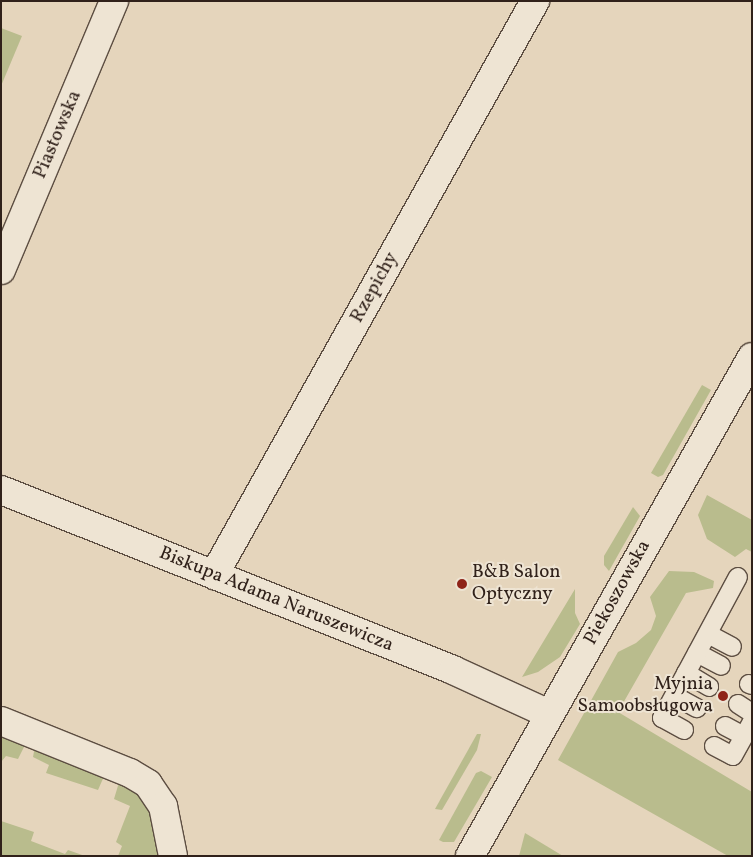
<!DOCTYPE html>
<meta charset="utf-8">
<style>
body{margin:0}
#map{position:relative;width:753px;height:857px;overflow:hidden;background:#e5d5bc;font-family:Vollkorn,serif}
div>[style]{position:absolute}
.green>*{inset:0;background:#b9bc8d}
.roads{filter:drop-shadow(1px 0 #5d4e42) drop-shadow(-1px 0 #5d4e42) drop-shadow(0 1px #5d4e42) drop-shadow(0 -1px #5d4e42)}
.service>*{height:18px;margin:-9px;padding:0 9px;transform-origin:9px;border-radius:9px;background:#eee4d3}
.minor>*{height:28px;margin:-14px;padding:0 14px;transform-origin:14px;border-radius:14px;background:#eee4d3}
.dots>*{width:14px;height:14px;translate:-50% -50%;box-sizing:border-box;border:2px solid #eee4d3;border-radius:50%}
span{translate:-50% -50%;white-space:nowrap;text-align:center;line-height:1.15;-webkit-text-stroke:4px #eee4d3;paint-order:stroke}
.street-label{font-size:19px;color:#30211a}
.poi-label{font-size:19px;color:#30211a}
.left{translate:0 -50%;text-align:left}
.right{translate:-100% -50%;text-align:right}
.frame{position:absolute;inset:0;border:2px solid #30211a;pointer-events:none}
</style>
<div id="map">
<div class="green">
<div style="clip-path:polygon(1px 28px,22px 36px,1px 86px)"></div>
<div style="clip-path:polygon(702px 385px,711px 390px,663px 475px,658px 477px,651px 473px)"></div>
<div style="clip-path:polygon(707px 495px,752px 520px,752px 552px,746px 549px,735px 557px,707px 539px,698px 515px)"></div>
<div style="clip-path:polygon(633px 507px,640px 516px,609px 571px,604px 565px,604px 556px)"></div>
<div style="clip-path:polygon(669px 571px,694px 572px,714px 581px,713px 588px,686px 593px,618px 712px,752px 792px,752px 856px,728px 856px,558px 760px,618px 652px,636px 643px,651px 630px,656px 616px,650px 597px)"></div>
<div style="clip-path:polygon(575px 589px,575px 613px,580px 624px,560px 657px,538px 672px,522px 677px)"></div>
<div style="clip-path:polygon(1px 734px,27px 741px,18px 759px,6px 756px,1px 762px)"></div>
<div style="clip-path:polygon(477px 734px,481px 734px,477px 750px,442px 810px,435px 809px)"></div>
<div style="clip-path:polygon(35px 746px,105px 774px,98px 790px,46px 773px,49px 765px,33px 757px)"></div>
<div style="clip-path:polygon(481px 771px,492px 777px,454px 842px,443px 842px,439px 840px,476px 773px)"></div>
<div style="clip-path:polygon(120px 779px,143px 798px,151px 812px,162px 856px,118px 856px,122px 846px,116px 842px,130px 806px,114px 799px)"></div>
<div style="clip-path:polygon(1px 821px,34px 832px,31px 841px,65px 854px,68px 850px,85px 856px,1px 856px)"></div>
<div style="clip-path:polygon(525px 833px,563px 856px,519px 856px)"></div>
</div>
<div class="roads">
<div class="service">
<div style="left:708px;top:634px;width:27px;rotate:28deg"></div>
<div style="left:697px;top:653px;width:27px;rotate:28deg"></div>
<div style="left:686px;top:673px;width:27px;rotate:31deg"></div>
<div style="left:749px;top:684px;width:3px;rotate:18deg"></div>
<div style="left:675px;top:696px;width:25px;rotate:29deg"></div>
<div style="left:738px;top:704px;width:17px;rotate:33deg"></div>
<div style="left:725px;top:726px;width:21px;rotate:28deg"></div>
<div style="left:684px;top:730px;width:25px;rotate:-151deg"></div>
<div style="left:662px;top:718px;width:160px;rotate:-61.7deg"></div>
<div style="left:714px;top:746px;width:21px;rotate:28deg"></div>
<div style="left:733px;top:756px;width:39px;rotate:-61deg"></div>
</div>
<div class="minor">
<div style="left:1px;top:270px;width:292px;rotate:-67.2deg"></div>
<div style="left:1px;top:490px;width:487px;rotate:21.7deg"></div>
<div style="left:453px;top:670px;width:106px;rotate:24.6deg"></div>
<div style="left:214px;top:575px;width:658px;rotate:-60.78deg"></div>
<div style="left:1px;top:721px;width:139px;rotate:22deg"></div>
<div style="left:130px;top:773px;width:21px;rotate:31deg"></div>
<div style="left:148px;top:784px;width:27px;rotate:56deg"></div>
<div style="left:163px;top:806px;width:51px;rotate:78.7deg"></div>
<div style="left:470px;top:856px;width:573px;rotate:-60.53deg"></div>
</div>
</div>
<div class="dots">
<div style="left:462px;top:584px;background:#8f2418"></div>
<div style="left:723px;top:696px;background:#8f2418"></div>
</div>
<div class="street-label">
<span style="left:58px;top:135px;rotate:-67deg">Piastowska</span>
<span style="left:375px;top:288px;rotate:-61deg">Rzepichy</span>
<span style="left:618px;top:593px;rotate:-61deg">Piekoszowska</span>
<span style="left:276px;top:600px;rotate:22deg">Biskupa Adama Naruszewicza</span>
</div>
<div class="poi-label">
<span class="left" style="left:472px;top:584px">B&amp;B Salon<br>Optyczny</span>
<span class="right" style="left:713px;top:696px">Myjnia<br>Samoobsługowa</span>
</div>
<div class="frame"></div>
</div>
